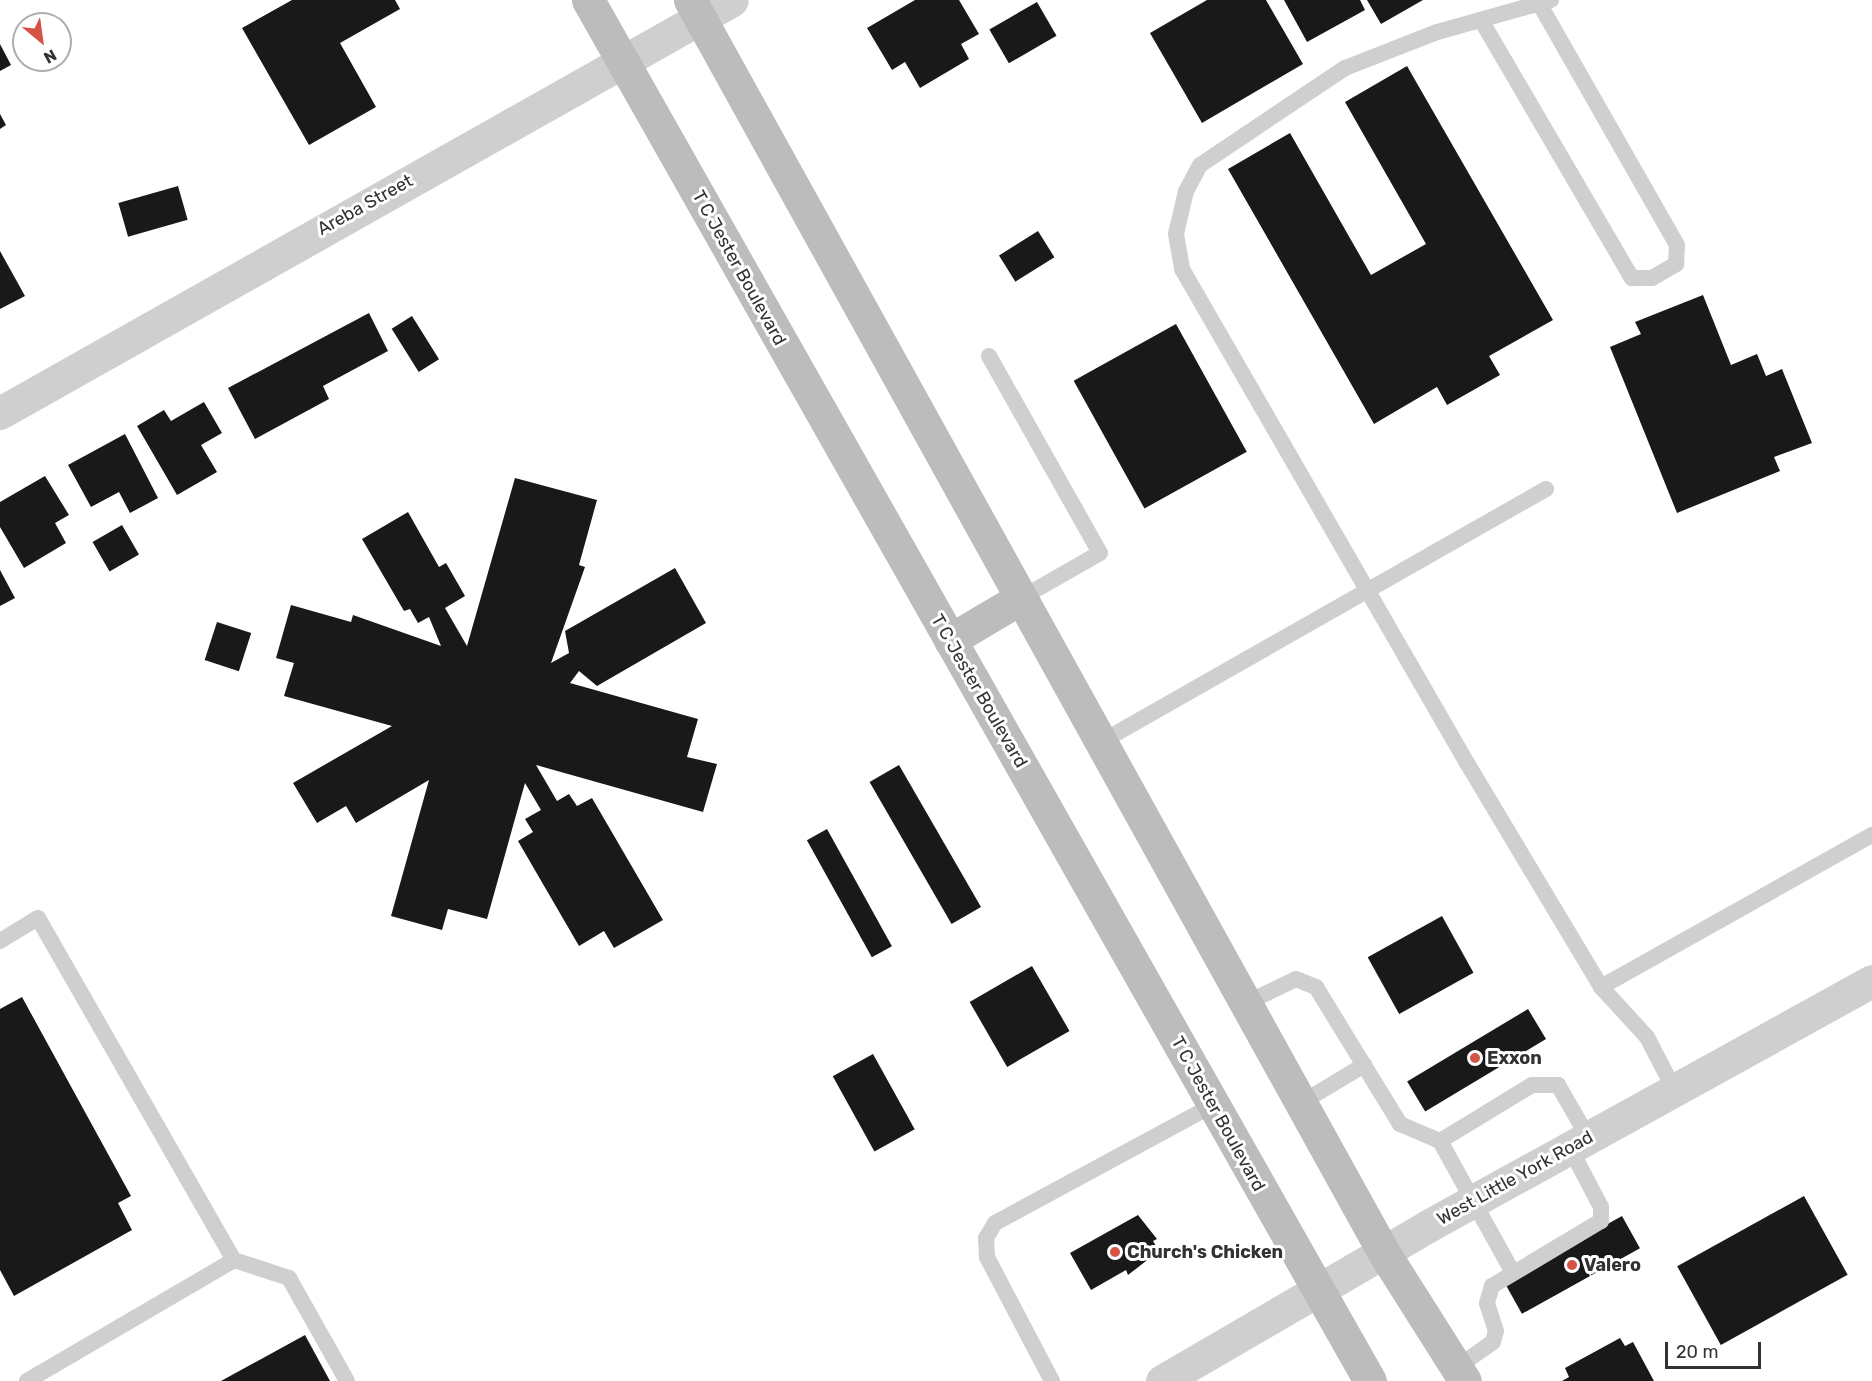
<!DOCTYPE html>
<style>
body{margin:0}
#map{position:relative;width:1872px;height:1381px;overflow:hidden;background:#fff;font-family:Rubik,sans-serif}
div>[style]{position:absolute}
.building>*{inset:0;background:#191919;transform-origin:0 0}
.service>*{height:16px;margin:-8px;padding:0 8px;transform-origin:8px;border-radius:8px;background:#cfcfcf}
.minor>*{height:33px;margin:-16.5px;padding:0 16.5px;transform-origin:16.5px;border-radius:16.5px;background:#cfcfcf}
.tertiary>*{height:33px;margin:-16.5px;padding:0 16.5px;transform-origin:16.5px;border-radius:16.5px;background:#cfcfcf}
.secondary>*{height:33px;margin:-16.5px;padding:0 16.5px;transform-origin:16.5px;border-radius:16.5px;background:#bcbcbc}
.dots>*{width:16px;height:16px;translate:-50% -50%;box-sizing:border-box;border:3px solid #fff;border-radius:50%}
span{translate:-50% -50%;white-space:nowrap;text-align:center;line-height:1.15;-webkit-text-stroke:6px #fff;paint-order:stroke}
.street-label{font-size:18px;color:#323232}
.poi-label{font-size:18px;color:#323232;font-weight:700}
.left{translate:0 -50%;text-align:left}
.north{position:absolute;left:12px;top:12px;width:60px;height:60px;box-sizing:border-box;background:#fff;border:2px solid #adadad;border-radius:50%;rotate:151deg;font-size:16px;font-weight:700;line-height:24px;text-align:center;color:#323232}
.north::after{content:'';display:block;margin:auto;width:21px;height:27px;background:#d55247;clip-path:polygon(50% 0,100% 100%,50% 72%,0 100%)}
.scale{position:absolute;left:1665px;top:1342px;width:96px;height:27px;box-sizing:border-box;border:3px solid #323232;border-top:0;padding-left:8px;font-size:18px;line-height:21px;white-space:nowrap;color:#323232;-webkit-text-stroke:4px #fff;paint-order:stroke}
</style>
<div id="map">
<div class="building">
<div style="clip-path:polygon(292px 0,395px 0,400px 9px,340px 43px,376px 107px,309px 145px,242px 28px)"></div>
<div style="clip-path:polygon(915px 0,959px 0,979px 34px,961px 44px,969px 59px,920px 88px,905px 62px,892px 70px,867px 28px)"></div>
<div style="clip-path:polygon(1207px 0,1266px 0,1303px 64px,1202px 123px,1150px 33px)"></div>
<div style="clip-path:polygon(1284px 0,1360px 0,1365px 10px,1307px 42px)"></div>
<div style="clip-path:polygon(1367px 0,1423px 0,1381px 24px)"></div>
<div style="left:1037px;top:2px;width:39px;height:55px;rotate:60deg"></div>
<div style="clip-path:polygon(0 44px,11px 65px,0 71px)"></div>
<div style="clip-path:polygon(1407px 66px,1553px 320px,1489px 356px,1500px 375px,1447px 405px,1437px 387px,1374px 424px,1228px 169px,1290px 133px,1371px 275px,1426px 244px,1345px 102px)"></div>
<div style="clip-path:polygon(0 114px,6px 125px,0 129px)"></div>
<div style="left:178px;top:186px;width:35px;height:62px;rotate:74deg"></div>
<div style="left:1038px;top:231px;width:31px;height:46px;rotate:58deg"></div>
<div style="clip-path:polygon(0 251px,25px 296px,0 309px)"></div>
<div style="clip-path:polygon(1703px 295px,1731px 365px,1757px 354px,1766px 376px,1782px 369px,1812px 443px,1774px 457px,1780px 471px,1677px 513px,1610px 347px,1641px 334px,1635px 322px)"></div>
<div style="clip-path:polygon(369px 313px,388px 351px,323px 386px,329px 399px,255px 439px,228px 388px)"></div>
<div style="left:412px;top:316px;width:51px;height:24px;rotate:58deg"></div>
<div style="left:1176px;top:324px;width:146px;height:117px;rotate:61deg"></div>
<div style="clip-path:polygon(204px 402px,222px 433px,201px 445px,217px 472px,177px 495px,137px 426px,164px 410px,171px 421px)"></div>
<div style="clip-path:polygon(125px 434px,158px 498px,130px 513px,119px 492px,91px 507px,68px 465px)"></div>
<div style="clip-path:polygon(45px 476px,69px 515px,55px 523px,66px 543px,24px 568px,0 527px,0 502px)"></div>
<div style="clip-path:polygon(515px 478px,597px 500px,579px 565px,585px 567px,551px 663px,569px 653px,565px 631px,675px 568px,706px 623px,597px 686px,579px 671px,570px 683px,698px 719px,687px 757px,717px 764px,703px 812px,536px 765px,557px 801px,569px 794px,577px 806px,592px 798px,663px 920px,614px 948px,604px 931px,579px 946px,518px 841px,533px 832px,525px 819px,541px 810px,525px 783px,487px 919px,448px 909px,442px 930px,391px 916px,429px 780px,356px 823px,346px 806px,317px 823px,293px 783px,392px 726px,284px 696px,294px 663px,276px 658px,291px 605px,351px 622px,353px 615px,441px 646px,429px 617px,418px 623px,410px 609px,404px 611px,362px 539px,408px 512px,439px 567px,446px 563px,465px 596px,445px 608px,467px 646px)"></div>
<div style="left:122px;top:525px;width:34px;height:34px;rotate:60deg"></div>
<div style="clip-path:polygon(0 570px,15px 598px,0 606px)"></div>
<div style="left:217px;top:622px;width:36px;height:40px;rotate:18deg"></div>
<div style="left:899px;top:765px;width:164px;height:34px;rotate:60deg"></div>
<div style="left:827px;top:829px;width:134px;height:23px;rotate:61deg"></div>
<div style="left:1442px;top:916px;width:65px;height:85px;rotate:61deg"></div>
<div style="left:1032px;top:966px;width:75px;height:72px;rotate:60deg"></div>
<div style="clip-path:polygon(22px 997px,131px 1196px,118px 1203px,132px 1230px,14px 1296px,0 1270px,0 1009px)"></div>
<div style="left:1528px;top:1009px;width:35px;height:141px;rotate:59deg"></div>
<div style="left:873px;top:1054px;width:86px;height:46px;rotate:61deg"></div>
<div style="left:1804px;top:1196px;width:90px;height:145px;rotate:61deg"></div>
<div style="clip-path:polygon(1138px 1215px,1157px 1239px,1153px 1241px,1159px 1251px,1128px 1275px,1126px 1270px,1091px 1290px,1070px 1253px)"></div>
<div style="left:1622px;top:1216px;width:37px;height:135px;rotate:61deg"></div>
<div style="clip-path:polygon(305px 1335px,330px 1381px,221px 1381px)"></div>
<div style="clip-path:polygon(1620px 1338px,1625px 1346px,1633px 1342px,1654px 1381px,1562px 1381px,1569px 1377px,1565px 1368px)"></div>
</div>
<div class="service">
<div style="left:1551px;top:0;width:118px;rotate:164.3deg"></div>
<div style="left:1437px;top:32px;width:99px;rotate:158.6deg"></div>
<div style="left:1345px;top:68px;width:174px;rotate:146.2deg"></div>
<div style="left:1200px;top:165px;width:30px;rotate:118deg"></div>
<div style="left:1186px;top:191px;width:44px;rotate:103.1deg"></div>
<div style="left:1176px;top:234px;width:36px;rotate:80deg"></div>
<div style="left:1182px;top:269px;width:570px;rotate:60.02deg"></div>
<div style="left:1467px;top:763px;width:261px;rotate:59.1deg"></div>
<div style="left:1601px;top:987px;width:68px;rotate:47.4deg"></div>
<div style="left:1647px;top:1037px;width:59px;rotate:62.6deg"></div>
<div style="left:1481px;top:20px;width:299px;rotate:59.7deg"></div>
<div style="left:1632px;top:278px;width:20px"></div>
<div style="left:1652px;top:278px;width:28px;rotate:-30deg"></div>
<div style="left:1676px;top:264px;width:19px;rotate:-87deg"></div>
<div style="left:1677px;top:245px;width:279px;rotate:-119.7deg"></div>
<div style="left:989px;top:356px;width:226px;rotate:60.6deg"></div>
<div style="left:1100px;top:553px;width:91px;rotate:150.3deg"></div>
<div style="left:1101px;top:742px;width:512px;rotate:-29.62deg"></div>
<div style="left:0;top:941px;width:44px;rotate:-31.2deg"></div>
<div style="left:38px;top:918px;width:394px;rotate:60.2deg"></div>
<div style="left:234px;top:1260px;width:58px;rotate:18.1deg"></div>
<div style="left:289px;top:1278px;width:118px;rotate:60.6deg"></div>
<div style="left:1601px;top:987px;width:311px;rotate:-29.3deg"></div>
<div style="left:1246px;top:1003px;width:55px;rotate:-25.6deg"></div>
<div style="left:1296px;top:979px;width:22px;rotate:22deg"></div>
<div style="left:1316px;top:987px;width:161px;rotate:58.5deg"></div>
<div style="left:1400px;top:1124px;width:43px;rotate:23deg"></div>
<div style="left:1440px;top:1141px;width:149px;rotate:61deg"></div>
<div style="left:1301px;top:1103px;width:74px;rotate:-31.1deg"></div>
<div style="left:1440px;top:1141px;width:108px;rotate:-31.3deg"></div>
<div style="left:1532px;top:1085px;width:26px"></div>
<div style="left:1558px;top:1085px;width:60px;rotate:60deg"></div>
<div style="left:1456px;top:1368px;width:45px;rotate:-35.1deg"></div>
<div style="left:1493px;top:1342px;width:11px;rotate:-75deg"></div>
<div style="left:1496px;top:1331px;width:29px;rotate:-108deg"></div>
<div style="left:1487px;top:1303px;width:18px;rotate:-74deg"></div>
<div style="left:1492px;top:1286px;width:127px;rotate:-30.8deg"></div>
<div style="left:1601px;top:1221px;width:14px;rotate:-90deg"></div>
<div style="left:1601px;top:1207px;width:67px;rotate:-117.7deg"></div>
<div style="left:27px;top:1381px;width:240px;rotate:-30.3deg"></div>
<div style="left:1052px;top:1381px;width:140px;rotate:-117.7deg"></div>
<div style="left:987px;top:1257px;width:19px;rotate:-93deg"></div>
<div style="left:986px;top:1238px;width:17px;rotate:-59deg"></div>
<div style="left:995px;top:1223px;width:248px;rotate:-28.4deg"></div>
</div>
<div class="minor">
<div style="left:0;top:413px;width:840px;rotate:-29.43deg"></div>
</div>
<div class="tertiary">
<div style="left:1162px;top:1381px;width:308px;rotate:-30.2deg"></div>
<div style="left:1428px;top:1226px;width:507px;rotate:-28.89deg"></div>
</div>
<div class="secondary">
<div style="left:588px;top:0;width:1587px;rotate:60.48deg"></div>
<div style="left:690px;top:0;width:1432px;rotate:61.02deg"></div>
<div style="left:1384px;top:1253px;width:151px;rotate:57.7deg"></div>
<div style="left:950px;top:640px;width:82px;rotate:-30.6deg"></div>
</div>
<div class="dots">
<div style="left:1475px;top:1058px;background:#d55247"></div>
<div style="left:1115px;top:1252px;background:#d55247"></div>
<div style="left:1572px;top:1265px;background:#d55247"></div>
</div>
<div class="street-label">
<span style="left:365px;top:205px;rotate:-29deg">Areba Street</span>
<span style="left:739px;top:268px;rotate:61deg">T C Jester Boulevard</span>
<span style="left:979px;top:691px;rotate:60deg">T C Jester Boulevard</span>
<span style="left:1218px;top:1114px;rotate:61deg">T C Jester Boulevard</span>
<span style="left:1515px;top:1178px;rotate:-29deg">West Little York Road</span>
</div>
<div class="poi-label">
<span class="left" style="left:1487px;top:1058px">Exxon</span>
<span class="left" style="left:1127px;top:1252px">Church's Chicken</span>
<span class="left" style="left:1584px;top:1265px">Valero</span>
</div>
<div class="north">N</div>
<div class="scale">20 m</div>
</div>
